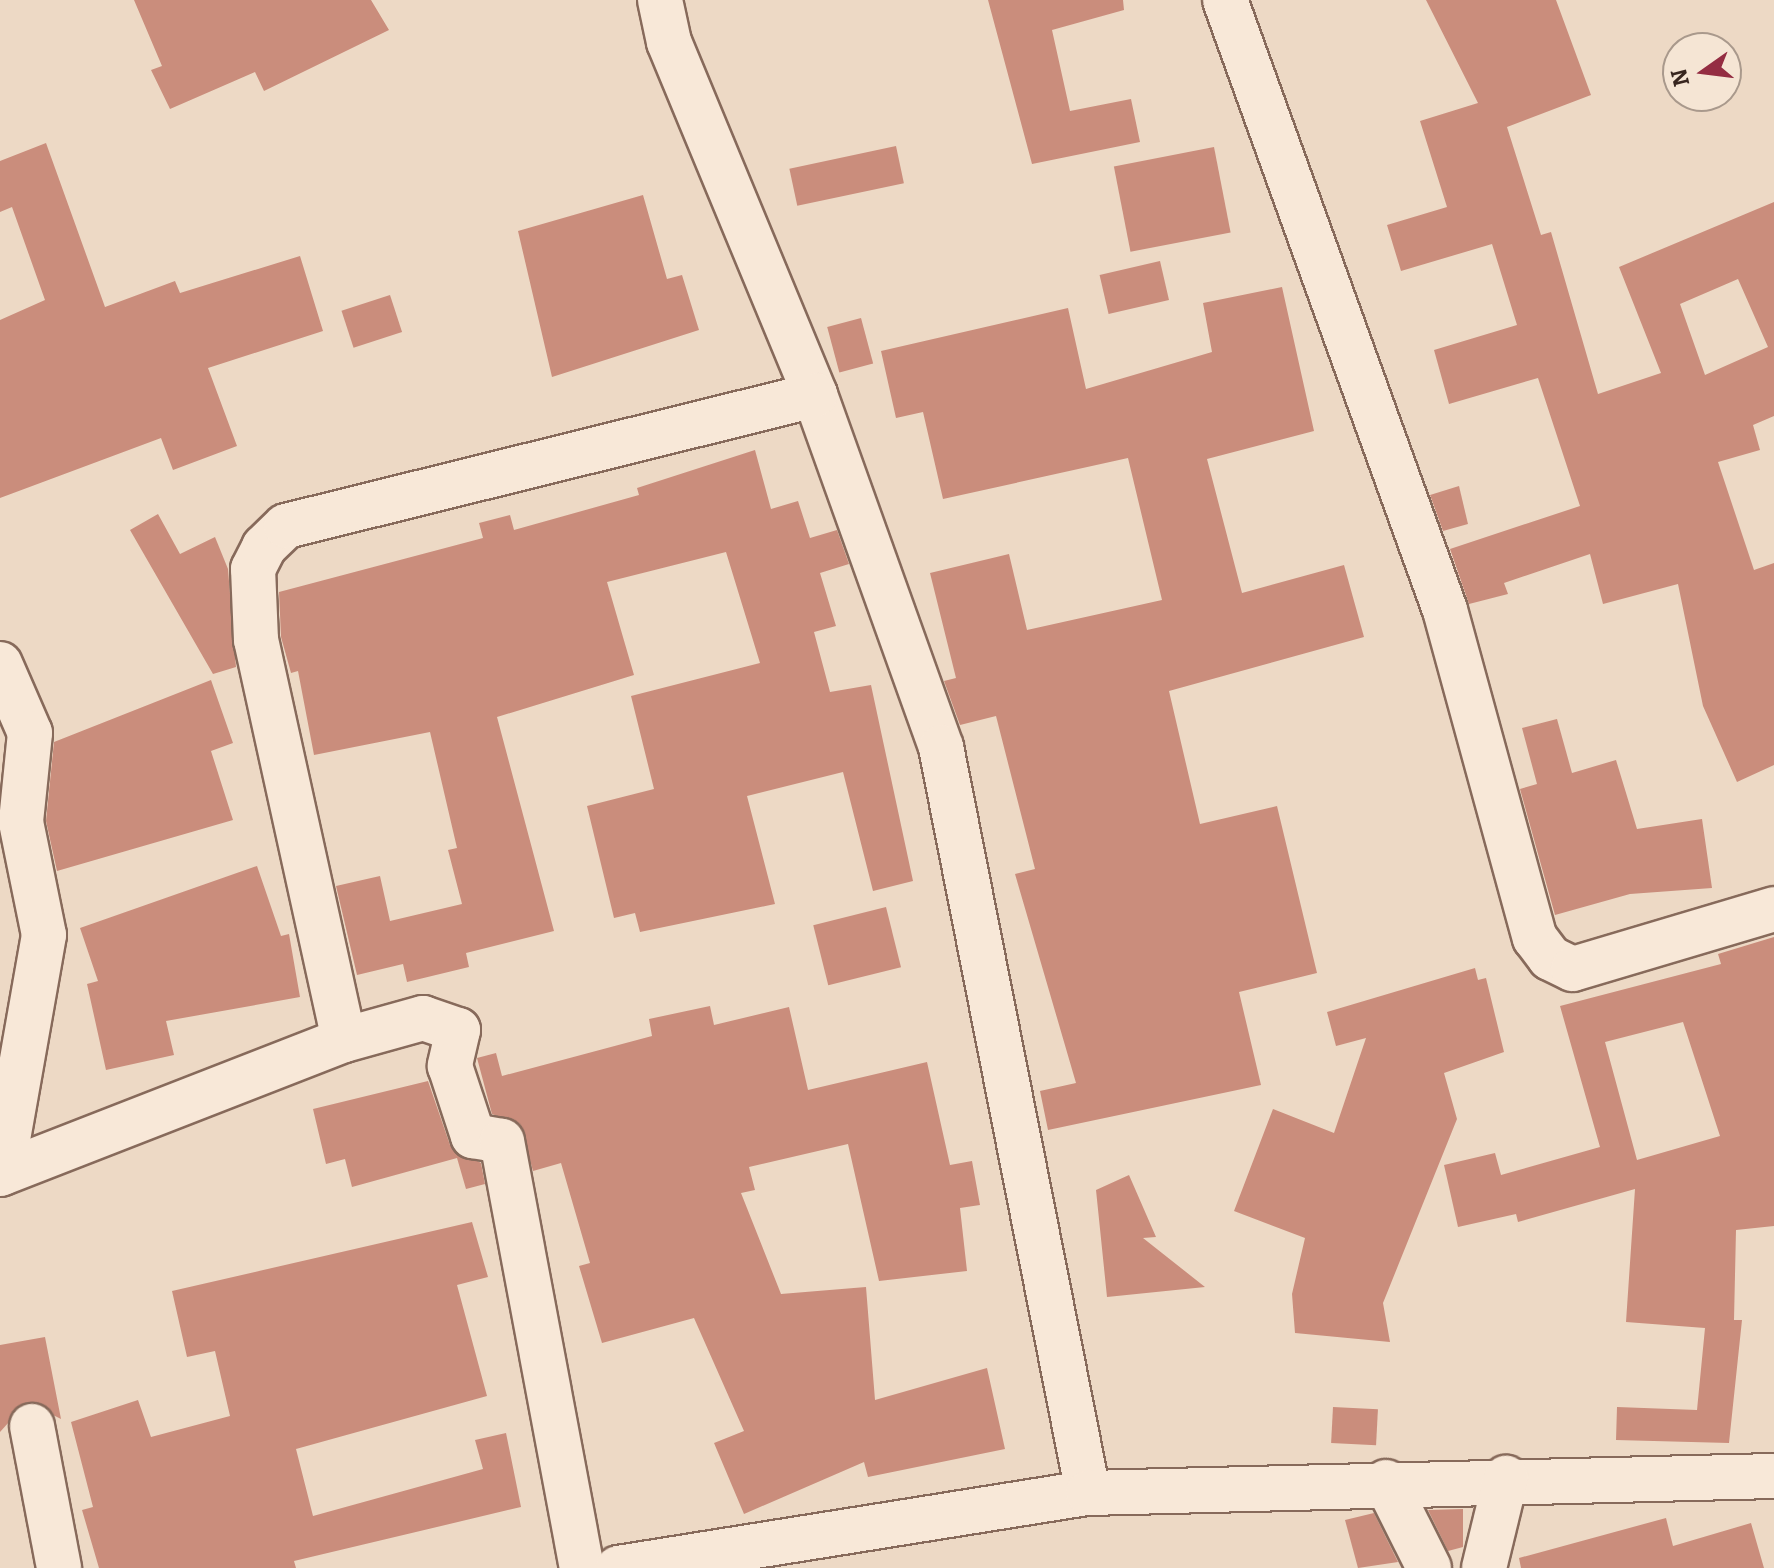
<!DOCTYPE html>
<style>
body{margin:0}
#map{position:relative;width:1774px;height:1568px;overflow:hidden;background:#edd9c5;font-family:Bitter,serif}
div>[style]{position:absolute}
.building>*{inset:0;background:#ca8d7c;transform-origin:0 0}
.roads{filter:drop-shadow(2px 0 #876a5b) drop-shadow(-2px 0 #876a5b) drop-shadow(0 2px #876a5b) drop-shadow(0 -2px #876a5b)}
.street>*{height:44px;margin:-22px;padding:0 22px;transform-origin:22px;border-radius:22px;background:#f8e8d8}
span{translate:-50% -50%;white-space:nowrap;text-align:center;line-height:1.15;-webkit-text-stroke:6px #f5e5d4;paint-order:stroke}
.north{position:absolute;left:1662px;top:32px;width:80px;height:80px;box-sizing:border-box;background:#f5e5d4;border:2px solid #a9998c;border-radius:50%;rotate:256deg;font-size:22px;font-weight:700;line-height:32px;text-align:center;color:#38261f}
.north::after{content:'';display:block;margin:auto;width:28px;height:36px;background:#942d42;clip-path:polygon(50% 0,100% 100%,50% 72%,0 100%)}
</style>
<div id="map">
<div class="building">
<div style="clip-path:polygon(134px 0,371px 0,389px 30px,264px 91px,255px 72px,170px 109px,151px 70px,162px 66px)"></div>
<div style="clip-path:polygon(988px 0,1123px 0,1124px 10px,1052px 30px,1070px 111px,1131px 99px,1140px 142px,1032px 164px)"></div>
<div style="clip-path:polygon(evenodd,1426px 0,1556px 0,1591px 95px,1507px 127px,1541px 235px,1551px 232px,1598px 394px,1661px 373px,1619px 267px,1774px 202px,1774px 416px,1753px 425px,1760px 450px,1718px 462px,1754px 570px,1774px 563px,1774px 765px,1737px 782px,1703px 706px,1678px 584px,1603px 604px,1590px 554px,1504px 583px,1508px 594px,1469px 604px,1450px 549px,1580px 506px,1538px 378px,1449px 404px,1434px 350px,1517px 325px,1492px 244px,1401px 271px,1387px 225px,1447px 207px,1420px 121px,1478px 103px,1426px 0,1738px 279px,1768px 347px,1705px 375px,1680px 304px,1738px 279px)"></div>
<div style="clip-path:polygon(46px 143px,105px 307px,175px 281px,180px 293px,300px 256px,323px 331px,208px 368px,237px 446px,173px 470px,161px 438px,0 498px,0 320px,45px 300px,12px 207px,0 212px,0 161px)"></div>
<div style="left:896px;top:146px;width:38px;height:109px;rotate:78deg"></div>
<div style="left:1214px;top:147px;width:87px;height:102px;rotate:79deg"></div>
<div style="clip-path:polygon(643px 195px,667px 279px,682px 275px,699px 330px,552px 377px,518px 231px)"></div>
<div style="left:1160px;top:261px;width:40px;height:62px;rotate:77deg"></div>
<div style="clip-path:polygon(1282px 287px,1314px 431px,1207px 459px,1242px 593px,1344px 565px,1364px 637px,1169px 691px,1200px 824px,1277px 806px,1317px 973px,1239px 992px,1261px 1085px,1048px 1130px,1040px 1091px,1076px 1083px,1015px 874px,1035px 869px,996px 716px,960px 725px,944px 681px,956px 678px,930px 573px,1009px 554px,1027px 630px,1162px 600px,1128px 458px,943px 499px,923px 412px,896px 418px,881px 351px,1068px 308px,1086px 389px,1212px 352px,1203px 303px)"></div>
<div style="left:390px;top:295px;width:39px;height:51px;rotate:72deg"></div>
<div style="left:861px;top:318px;width:47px;height:35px;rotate:75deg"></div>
<div style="clip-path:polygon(755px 450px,771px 509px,798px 501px,810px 538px,837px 530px,849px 564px,820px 573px,836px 626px,814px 632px,830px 692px,871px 685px,913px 881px,873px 891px,843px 772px,747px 796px,775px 904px,640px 932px,635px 913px,614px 918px,587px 806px,654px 789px,631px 696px,760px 663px,726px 552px,607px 582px,634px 675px,497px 717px,554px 931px,466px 953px,469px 967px,407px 982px,403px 964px,357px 975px,336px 886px,380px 876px,390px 921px,462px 904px,448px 850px,457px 848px,430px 732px,314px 755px,298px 671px,291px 673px,281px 637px,279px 592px,483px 538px,479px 523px,510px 515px,514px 530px,639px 495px,637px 488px)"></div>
<div style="clip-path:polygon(1459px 486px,1468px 524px,1443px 531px,1430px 495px)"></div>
<div style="clip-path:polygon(158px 514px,180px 554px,215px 537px,228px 569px,236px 667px,213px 674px,130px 530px)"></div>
<div style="clip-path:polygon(211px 680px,233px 743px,211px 751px,233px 820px,57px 871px,46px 821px,54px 742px)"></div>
<div style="clip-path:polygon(1557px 719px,1572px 773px,1616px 760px,1637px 829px,1702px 819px,1712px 888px,1630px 894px,1555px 915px,1520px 789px,1537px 784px,1522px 728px)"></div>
<div style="clip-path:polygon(257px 866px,281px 936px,289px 934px,300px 997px,166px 1021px,174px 1055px,106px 1070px,87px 984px,98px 981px,80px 928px)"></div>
<div style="left:886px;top:907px;width:62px;height:75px;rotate:76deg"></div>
<div style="clip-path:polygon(evenodd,1774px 937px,1774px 1226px,1736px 1230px,1734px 1320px,1742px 1320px,1729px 1443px,1616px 1440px,1617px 1407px,1697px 1410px,1705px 1328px,1626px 1322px,1635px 1189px,1518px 1222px,1516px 1214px,1458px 1227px,1444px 1165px,1495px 1153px,1501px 1175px,1600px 1147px,1560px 1006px,1721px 964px,1718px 954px,1774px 937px,1683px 1022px,1720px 1136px,1637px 1160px,1605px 1042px,1683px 1022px)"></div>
<div style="clip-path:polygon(1475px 968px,1478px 980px,1486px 978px,1504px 1052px,1444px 1073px,1457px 1119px,1383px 1303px,1390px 1342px,1295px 1333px,1292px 1294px,1305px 1238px,1234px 1211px,1273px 1109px,1334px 1133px,1366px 1038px,1336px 1046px,1327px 1012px)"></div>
<div style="clip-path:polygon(710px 1006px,714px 1025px,789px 1007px,808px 1090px,927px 1062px,950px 1165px,972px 1161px,980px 1205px,960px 1208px,967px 1271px,879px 1281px,848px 1144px,749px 1167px,755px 1190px,741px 1193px,781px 1294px,866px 1287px,875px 1400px,987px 1368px,1005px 1449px,868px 1477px,864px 1462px,744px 1514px,714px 1443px,744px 1431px,694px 1318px,602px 1343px,579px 1266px,590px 1263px,561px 1163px,533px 1171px,520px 1124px,492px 1114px,477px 1058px,496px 1053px,502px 1076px,652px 1036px,649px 1019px)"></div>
<div style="clip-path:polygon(428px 1081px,450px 1145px,481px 1163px,485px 1184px,466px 1189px,457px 1158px,352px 1187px,345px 1159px,326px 1164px,313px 1109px)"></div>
<div style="clip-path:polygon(1129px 1175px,1156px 1237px,1143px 1238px,1205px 1287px,1107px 1297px,1096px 1190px)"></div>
<div style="clip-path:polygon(472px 1222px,488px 1277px,457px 1285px,487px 1396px,296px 1449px,313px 1516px,483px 1469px,475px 1440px,506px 1433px,521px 1507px,294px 1561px,296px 1568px,99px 1568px,82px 1510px,93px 1507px,71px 1422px,138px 1400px,151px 1437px,230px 1416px,215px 1351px,187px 1357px,172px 1291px)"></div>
<div style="clip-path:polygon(45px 1337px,61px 1419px,27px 1402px,0 1432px,0 1345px)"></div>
<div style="left:1333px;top:1407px;width:45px;height:36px;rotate:3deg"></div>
<div style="clip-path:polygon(1463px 1509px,1463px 1547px,1448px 1551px,1428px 1510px)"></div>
<div style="clip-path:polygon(1374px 1513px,1398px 1562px,1358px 1568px,1345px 1520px)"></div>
<div style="clip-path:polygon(1666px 1518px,1673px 1546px,1751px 1523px,1764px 1568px,1521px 1568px,1519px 1558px)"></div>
</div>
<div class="roads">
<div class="street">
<div style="left:660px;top:0;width:43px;rotate:77.9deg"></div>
<div style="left:669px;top:42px;width:382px;rotate:67.5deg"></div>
<div style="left:815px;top:395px;width:374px;rotate:70.3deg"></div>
<div style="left:941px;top:747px;width:760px;rotate:78.85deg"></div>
<div style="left:1225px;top:0;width:648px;rotate:70.17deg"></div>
<div style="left:1445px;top:610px;width:340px;rotate:74.7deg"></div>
<div style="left:1535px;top:938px;width:25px;rotate:53deg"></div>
<div style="left:1550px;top:958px;width:25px;rotate:26deg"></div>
<div style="left:1573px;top:969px;width:210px;rotate:-16.6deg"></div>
<div style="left:0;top:664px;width:75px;rotate:66.5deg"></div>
<div style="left:30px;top:733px;width:89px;rotate:95.8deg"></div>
<div style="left:21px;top:822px;width:115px;rotate:78.5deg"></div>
<div style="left:44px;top:935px;width:242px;rotate:100deg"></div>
<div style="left:344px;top:1040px;width:82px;rotate:-15.6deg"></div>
<div style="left:423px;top:1018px;width:37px;rotate:19deg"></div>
<div style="left:458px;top:1030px;width:37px;rotate:103deg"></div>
<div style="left:450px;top:1066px;width:74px;rotate:71.8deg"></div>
<div style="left:473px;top:1136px;width:29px;rotate:10deg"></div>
<div style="left:502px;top:1141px;width:434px;rotate:79.4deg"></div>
<div style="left:0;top:1174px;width:369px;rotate:-21.3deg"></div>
<div style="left:344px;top:1040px;width:410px;rotate:-102.4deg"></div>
<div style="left:256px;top:640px;width:71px;rotate:-92.4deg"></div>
<div style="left:253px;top:569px;width:25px;rotate:-63deg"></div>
<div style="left:264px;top:547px;width:30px;rotate:-44deg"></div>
<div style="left:286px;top:526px;width:545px;rotate:-13.91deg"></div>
<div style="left:32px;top:1426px;width:145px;rotate:79.2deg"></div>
<div style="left:1386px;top:1482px;width:96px;rotate:63.4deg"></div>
<div style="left:618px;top:1568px;width:476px;rotate:-9.1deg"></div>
<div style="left:1088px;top:1493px;width:686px;rotate:-1.42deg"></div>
<div style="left:1484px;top:1568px;width:93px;rotate:-76.3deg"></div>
</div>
</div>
<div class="north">N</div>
</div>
